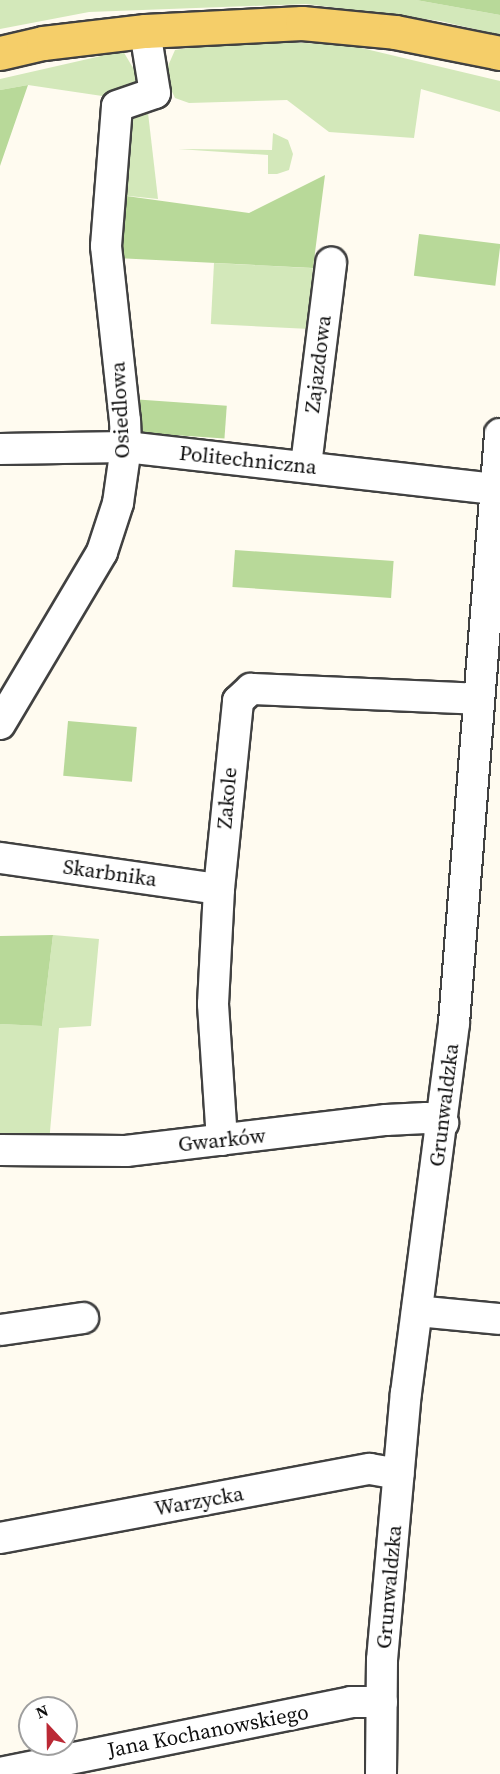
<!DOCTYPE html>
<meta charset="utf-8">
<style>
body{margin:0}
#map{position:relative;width:500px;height:1774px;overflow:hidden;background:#fffbf0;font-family:"Source Serif 4",serif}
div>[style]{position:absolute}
.green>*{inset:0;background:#d3e8ba;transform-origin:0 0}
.forest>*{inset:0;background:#b8d999;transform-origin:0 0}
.roads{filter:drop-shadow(2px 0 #414141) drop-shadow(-2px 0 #414141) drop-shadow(0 2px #414141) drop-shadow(0 -2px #414141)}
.minor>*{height:30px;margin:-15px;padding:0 15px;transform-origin:15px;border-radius:15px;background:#fff}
.major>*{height:33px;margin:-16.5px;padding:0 16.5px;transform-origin:16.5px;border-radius:16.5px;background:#f5ce69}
span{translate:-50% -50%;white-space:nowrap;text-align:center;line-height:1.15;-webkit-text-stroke:6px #fff;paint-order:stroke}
.street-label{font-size:21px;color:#0e0e0e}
.north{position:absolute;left:18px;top:1696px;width:60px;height:60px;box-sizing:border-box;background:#fff;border:2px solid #9f9f9f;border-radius:50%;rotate:338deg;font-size:16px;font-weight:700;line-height:24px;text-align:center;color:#0e0e0e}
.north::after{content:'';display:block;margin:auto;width:21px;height:27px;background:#bb2935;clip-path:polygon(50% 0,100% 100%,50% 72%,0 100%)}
</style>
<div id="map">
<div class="green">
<div style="clip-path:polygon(0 0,416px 0,500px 15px,500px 35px,440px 21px,306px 4px,89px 12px,0 29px)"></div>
<div style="clip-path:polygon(239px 40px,349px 45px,500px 81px,500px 112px,421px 89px,414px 138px,329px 132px,287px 100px,189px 103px,175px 98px,164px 75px,175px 50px)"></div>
<div style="clip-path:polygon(123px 51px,142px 83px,109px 97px,28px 85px,0 90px,0 79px)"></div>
<div style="clip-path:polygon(147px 104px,158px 199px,119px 195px,125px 118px)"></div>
<div style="clip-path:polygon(273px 133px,288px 140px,293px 154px,289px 170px,277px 174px,268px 174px,268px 155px,178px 149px,272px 150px)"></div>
<div style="left:214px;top:263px;width:99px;height:61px;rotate:3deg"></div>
<div style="clip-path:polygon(53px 935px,99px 939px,91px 1026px,59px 1028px,49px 1143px,0 1140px,0 1024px,42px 1026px)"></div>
</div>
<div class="forest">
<div style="clip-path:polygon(416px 0,500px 0,500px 15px)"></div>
<div style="clip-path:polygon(28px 85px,1px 163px,0 166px,0 90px)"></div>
<div style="clip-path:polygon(325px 175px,313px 268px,116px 258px,119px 195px,249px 213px)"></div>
<div style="left:419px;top:234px;width:82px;height:42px;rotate:7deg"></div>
<div style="left:131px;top:399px;width:96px;height:33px;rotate:4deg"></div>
<div style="left:235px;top:550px;width:159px;height:37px;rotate:4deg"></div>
<div style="left:68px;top:721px;width:69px;height:55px;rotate:5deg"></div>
<div style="clip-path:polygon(53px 935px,42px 1026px,0 1024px,0 936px)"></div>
</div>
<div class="roads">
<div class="minor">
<div style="left:0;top:449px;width:126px;rotate:-0.9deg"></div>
<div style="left:126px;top:447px;width:371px;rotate:6.5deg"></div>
<div style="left:306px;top:465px;width:204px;rotate:-82.9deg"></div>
<div style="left:0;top:724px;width:200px;rotate:-59.3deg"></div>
<div style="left:102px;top:552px;width:52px;rotate:-71.9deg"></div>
<div style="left:118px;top:503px;width:57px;rotate:-81.9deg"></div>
<div style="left:126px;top:447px;width:26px;rotate:-92deg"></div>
<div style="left:125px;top:421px;width:176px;rotate:-96.2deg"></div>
<div style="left:106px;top:246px;width:140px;rotate:-85.5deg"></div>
<div style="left:117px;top:106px;width:40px;rotate:-18.9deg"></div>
<div style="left:155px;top:93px;width:63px;rotate:-99.2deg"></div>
<div style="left:0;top:858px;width:221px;rotate:8.1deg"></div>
<div style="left:222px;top:1140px;width:136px;rotate:-93.8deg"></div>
<div style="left:213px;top:1004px;width:115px;rotate:-87deg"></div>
<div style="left:219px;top:889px;width:189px;rotate:-84.2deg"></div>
<div style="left:238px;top:701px;width:18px;rotate:-43deg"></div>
<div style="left:251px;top:689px;width:228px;rotate:2.5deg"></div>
<div style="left:0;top:1150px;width:126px;rotate:0.5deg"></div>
<div style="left:126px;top:1151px;width:262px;rotate:-6.8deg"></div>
<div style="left:386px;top:1120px;width:40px;rotate:-2.9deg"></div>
<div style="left:426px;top:1118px;width:18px;rotate:16deg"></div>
<div style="left:417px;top:1311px;width:83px;rotate:5.5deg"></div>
<div style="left:0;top:1330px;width:84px;rotate:-8.2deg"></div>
<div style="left:0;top:1538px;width:376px;rotate:-10.6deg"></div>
<div style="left:370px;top:1469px;width:29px;rotate:10deg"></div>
<div style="left:0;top:1773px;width:358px;rotate:-11.4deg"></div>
<div style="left:351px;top:1702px;width:31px"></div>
<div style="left:381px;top:1774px;width:114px;rotate:-89.5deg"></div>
<div style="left:382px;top:1660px;width:268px;rotate:-84.9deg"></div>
<div style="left:406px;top:1393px;width:373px;rotate:-82.6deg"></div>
<div style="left:454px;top:1023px;width:591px;rotate:-85.53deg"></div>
</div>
<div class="major">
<div style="left:0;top:53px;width:44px;rotate:-13.1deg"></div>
<div style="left:43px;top:43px;width:103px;rotate:-6.7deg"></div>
<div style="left:145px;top:31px;width:157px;rotate:-2.9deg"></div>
<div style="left:302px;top:23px;width:93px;rotate:5.5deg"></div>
<div style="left:395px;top:32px;width:107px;rotate:11.3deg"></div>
</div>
</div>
<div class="street-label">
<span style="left:318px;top:364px;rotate:-83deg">Zajazdowa</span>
<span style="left:120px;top:410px;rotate:-93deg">Osiedlowa</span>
<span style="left:248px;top:460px;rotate:6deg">Politechniczna</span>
<span style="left:227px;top:798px;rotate:-85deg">Zakole</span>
<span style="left:110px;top:873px;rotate:8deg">Skarbnika</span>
<span style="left:444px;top:1105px;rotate:-83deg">Grunwaldzka</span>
<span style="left:222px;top:1140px;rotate:-6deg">Gwarków</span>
<span style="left:199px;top:1501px;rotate:-10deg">Warzycka</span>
<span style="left:389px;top:1587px;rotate:-85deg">Grunwaldzka</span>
<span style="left:208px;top:1731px;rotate:-11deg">Jana Kochanowskiego</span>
</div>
<div class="north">N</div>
</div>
